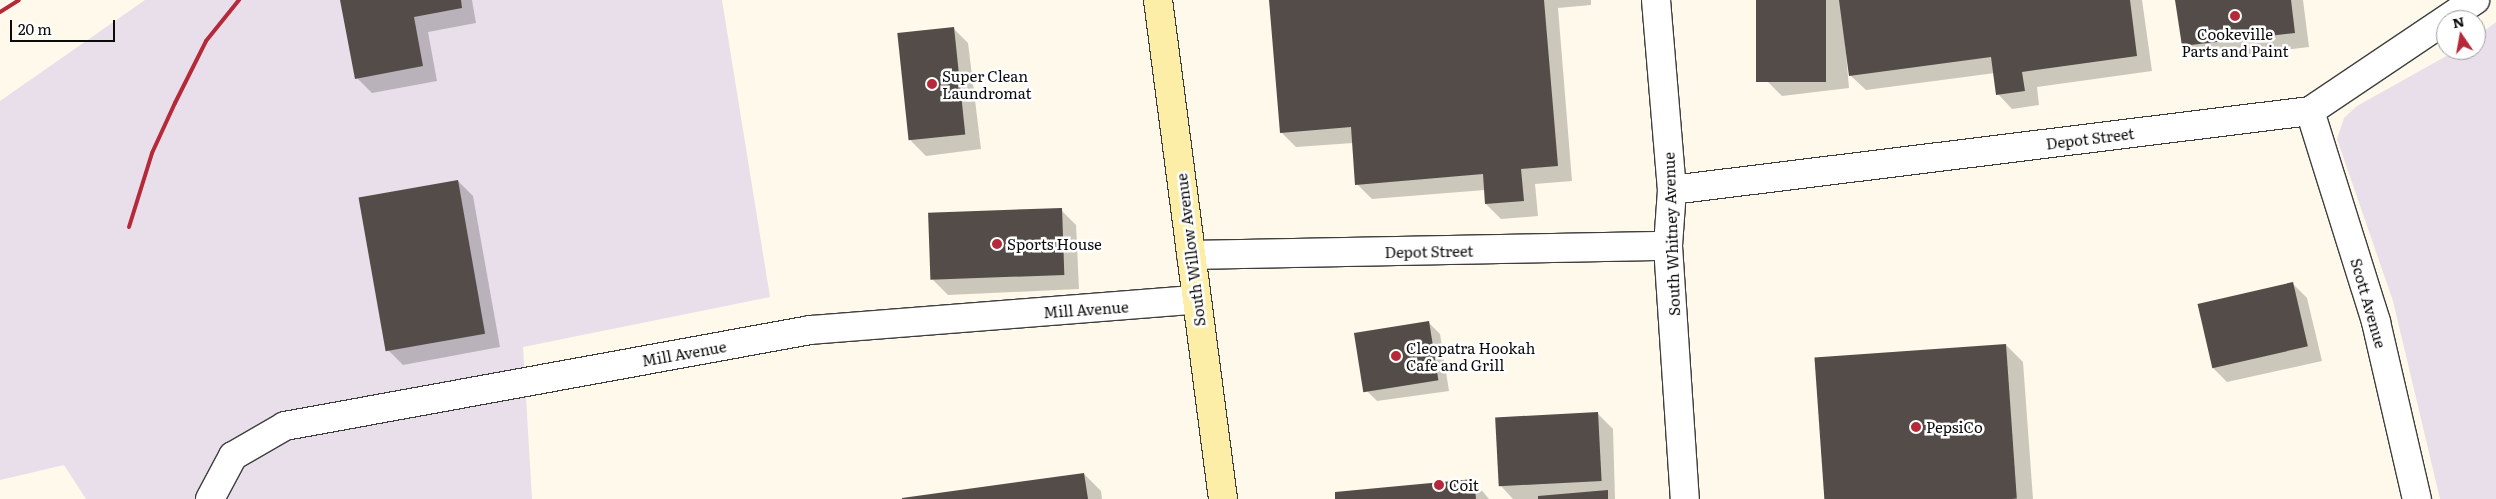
<!DOCTYPE html>
<style>
body{margin:0}
#map{position:relative;width:2496px;height:499px;overflow:hidden;background:#fef9ea;font-family:Literata,serif}
div>[style]{position:absolute}
.industrial>*{inset:0;background:#e8dfea}
.shadow>*{inset:0;background:#0003}
.building>*{inset:0;background:#534c48;transform-origin:0 0}
.roads{filter:drop-shadow(1px 0 #3e3e3e) drop-shadow(-1px 0 #3e3e3e) drop-shadow(0 1px #3e3e3e) drop-shadow(0 -1px #3e3e3e)}
.minor>*{height:28px;margin:-14px;padding:0 14px;transform-origin:14px;border-radius:14px;background:#fff}
.secondary>*{height:28px;margin:-14px;padding:0 14px;transform-origin:14px;border-radius:14px;background:#fceea7}
.rail>*{height:4px;margin:-2px;padding:0 2px;transform-origin:2px;border-radius:2px;background:#b52938}
.dots>*{width:14px;height:14px;translate:-50% -50%;box-sizing:border-box;border:2px solid #fff;border-radius:50%}
span{translate:-50% -50%;white-space:nowrap;text-align:center;line-height:1.15;-webkit-text-stroke:5px #fff;paint-order:stroke}
.poi-label{font-size:15px;color:#0b0b0b}
.left{translate:0 -50%;text-align:left}
.street-label{font-size:15px;color:#0b0b0b}
.north{position:absolute;left:2436px;top:10px;width:50px;height:50px;box-sizing:border-box;background:#fff;border:1px solid #9d9d9d;border-radius:50%;rotate:348deg;font-size:14px;font-weight:700;line-height:20px;text-align:center;color:#0b0b0b}
.north::after{content:'';display:block;margin:auto;width:18px;height:22px;background:#b52938;clip-path:polygon(50% 0,100% 100%,50% 72%,0 100%)}
.scale{position:absolute;left:10px;top:20px;width:105px;height:22px;box-sizing:border-box;border:2px solid #0b0b0b;border-top:0;padding-left:6px;font-size:15px;line-height:18px;white-space:nowrap;color:#0b0b0b;-webkit-text-stroke:4px #fff;paint-order:stroke}
</style>
<div id="map">
<div class="industrial">
<div style="clip-path:polygon(145px 0,722px 0,770px 297px,523px 347px,532px 499px,86px 499px,64px 465px,0 480px,0 101px)"></div>
<div style="clip-path:polygon(2496px 22px,2496px 499px,2440px 499px,2393px 301px,2337px 139px,2344px 118px,2357px 106px,2457px 50px,2476px 50px,2476px 37px)"></div>
</div>
<div class="shadow">
<div style="clip-path:polygon(342px 0,472px 0,476px 23px,428px 32px,437px 81px,372px 93px,357px 78px)"></div>
<div style="clip-path:polygon(1270px 0,1591px 0,1591px 5px,1558px 8px,1572px 181px,1535px 184px,1538px 216px,1501px 219px,1486px 204px,1485px 190px,1372px 199px,1357px 184px,1353px 143px,1296px 147px,1281px 132px)"></div>
<div style="clip-path:polygon(1757px 0,2142px 0,2152px 71px,2037px 87px,2039px 105px,2012px 109px,1998px 94px,1995px 73px,1866px 90px,1851px 76px,1844px 30px,1849px 88px,1782px 96px,1767px 81px)"></div>
<div style="clip-path:polygon(2177px 0,2303px 0,2309px 47px,2198px 60px,2183px 45px)"></div>
<div style="clip-path:polygon(953px 28px,968px 43px,981px 149px,926px 156px,911px 141px)"></div>
<div style="clip-path:polygon(458px 181px,473px 196px,500px 347px,403px 365px,388px 350px)"></div>
<div style="clip-path:polygon(1061px 210px,1076px 225px,1079px 289px,948px 295px,933px 280px)"></div>
<div style="clip-path:polygon(2292px 283px,2307px 298px,2322px 361px,2227px 382px,2212px 367px)"></div>
<div style="clip-path:polygon(1429px 323px,1440px 334px,1449px 391px,1377px 401px,1366px 390px)"></div>
<div style="clip-path:polygon(2006px 345px,2023px 362px,2033px 499px,1826px 499px)"></div>
<div style="clip-path:polygon(1598px 414px,1613px 429px,1615px 499px,1513px 499px,1501px 486px)"></div>
<div style="clip-path:polygon(1084px 474px,1101px 491px,1102px 499px,903px 499px)"></div>
<div style="clip-path:polygon(1473px 480px,1489px 499px,1337px 499px)"></div>
</div>
<div class="building">
<div style="clip-path:polygon(340px 0,461px 0,462px 8px,414px 17px,423px 66px,355px 79px)"></div>
<div style="clip-path:polygon(1269px 0,1544px 0,1558px 166px,1521px 169px,1524px 201px,1485px 204px,1483px 174px,1355px 185px,1351px 127px,1280px 133px)"></div>
<div style="left:1756px;top:0;width:70px;height:82px"></div>
<div style="clip-path:polygon(1839px 0,2130px 0,2137px 56px,2022px 72px,2025px 91px,1996px 95px,1991px 57px,1849px 76px)"></div>
<div style="clip-path:polygon(2175px 0,2291px 0,2295px 33px,2182px 46px)"></div>
<div style="left:954px;top:27px;width:108px;height:57px;rotate:84deg"></div>
<div style="left:458px;top:180px;width:156px;height:101px;rotate:80deg"></div>
<div style="left:1062px;top:208px;width:67px;height:134px;rotate:88deg"></div>
<div style="left:2293px;top:282px;width:66px;height:98px;rotate:77deg"></div>
<div style="left:1429px;top:321px;width:60px;height:76px;rotate:81deg"></div>
<div style="left:2006px;top:344px;width:155px;height:192px;rotate:86deg"></div>
<div style="left:1598px;top:412px;width:69px;height:103px;rotate:87deg"></div>
<div style="clip-path:polygon(1084px 473px,1088px 499px,902px 499px,902px 498px)"></div>
<div style="clip-path:polygon(1474px 479px,1476px 499px,1335px 499px,1335px 492px)"></div>
<div style="clip-path:polygon(1608px 490px,1608px 499px,1538px 499px,1538px 496px)"></div>
</div>
<div class="roads">
<div class="minor">
<div style="left:1656px;top:0;width:191px;rotate:85.2deg"></div>
<div style="left:1672px;top:190px;width:56px;rotate:94.1deg"></div>
<div style="left:1668px;top:246px;width:254px;rotate:86.2deg"></div>
<div style="left:2310px;top:111px;width:221px;rotate:72.6deg"></div>
<div style="left:2376px;top:322px;width:182px;rotate:77deg"></div>
<div style="left:1672px;top:190px;width:643px;rotate:-7.06deg"></div>
<div style="left:2310px;top:111px;width:199px;rotate:-33.9deg"></div>
<div style="left:1191px;top:255px;width:477px;rotate:-1.1deg"></div>
<div style="left:210px;top:499px;width:49px;rotate:-61.9deg"></div>
<div style="left:233px;top:456px;width:60px;rotate:-30deg"></div>
<div style="left:285px;top:426px;width:534px;rotate:-10.36deg"></div>
<div style="left:810px;top:330px;width:386px;rotate:-4.5deg"></div>
</div>
<div class="secondary">
<div style="left:1158px;top:0;width:503px;rotate:82.58deg"></div>
</div>
</div>
<div class="rail">
<div style="left:0;top:12px;width:22px;rotate:-32deg"></div>
<div style="left:129px;top:227px;width:77px;rotate:-72.7deg"></div>
<div style="left:152px;top:153px;width:55px;rotate:-65.3deg"></div>
<div style="left:175px;top:103px;width:69px;rotate:-63.4deg"></div>
<div style="left:206px;top:41px;width:53px;rotate:-51.2deg"></div>
</div>
<div class="dots">
<div style="left:2235px;top:16px;background:#b52938"></div>
<div style="left:932px;top:84px;background:#b52938"></div>
<div style="left:997px;top:244px;background:#b52938"></div>
<div style="left:1396px;top:356px;background:#b52938"></div>
<div style="left:1916px;top:427px;background:#b52938"></div>
<div style="left:1439px;top:485px;background:#b52938"></div>
</div>
<div class="poi-label">
<span style="left:2235px;top:42px">Cookeville<br>Parts and Paint</span>
<span class="left" style="left:942px;top:84px">Super Clean<br>Laundromat</span>
<span class="left" style="left:1007px;top:244px">Sports House</span>
<span class="left" style="left:1406px;top:356px">Cleopatra Hookah<br>Cafe and Grill</span>
<span class="left" style="left:1926px;top:427px">PepsiCo</span>
<span class="left" style="left:1449px;top:485px">Coit</span>
</div>
<div class="street-label">
<span style="left:2090px;top:138px;rotate:-7deg">Depot Street</span>
<span style="left:1671px;top:234px;rotate:-92deg">South Whitney Avenue</span>
<span style="left:1190px;top:250px;rotate:-97deg">South Willow Avenue</span>
<span style="left:1429px;top:251px;rotate:-1deg">Depot Street</span>
<span style="left:2369px;top:303px;rotate:74deg">Scott Avenue</span>
<span style="left:1086px;top:309px;rotate:-4deg">Mill Avenue</span>
<span style="left:684px;top:353px;rotate:-10deg">Mill Avenue</span>
</div>
<div class="north">N</div>
<div class="scale">20 m</div>
</div>
